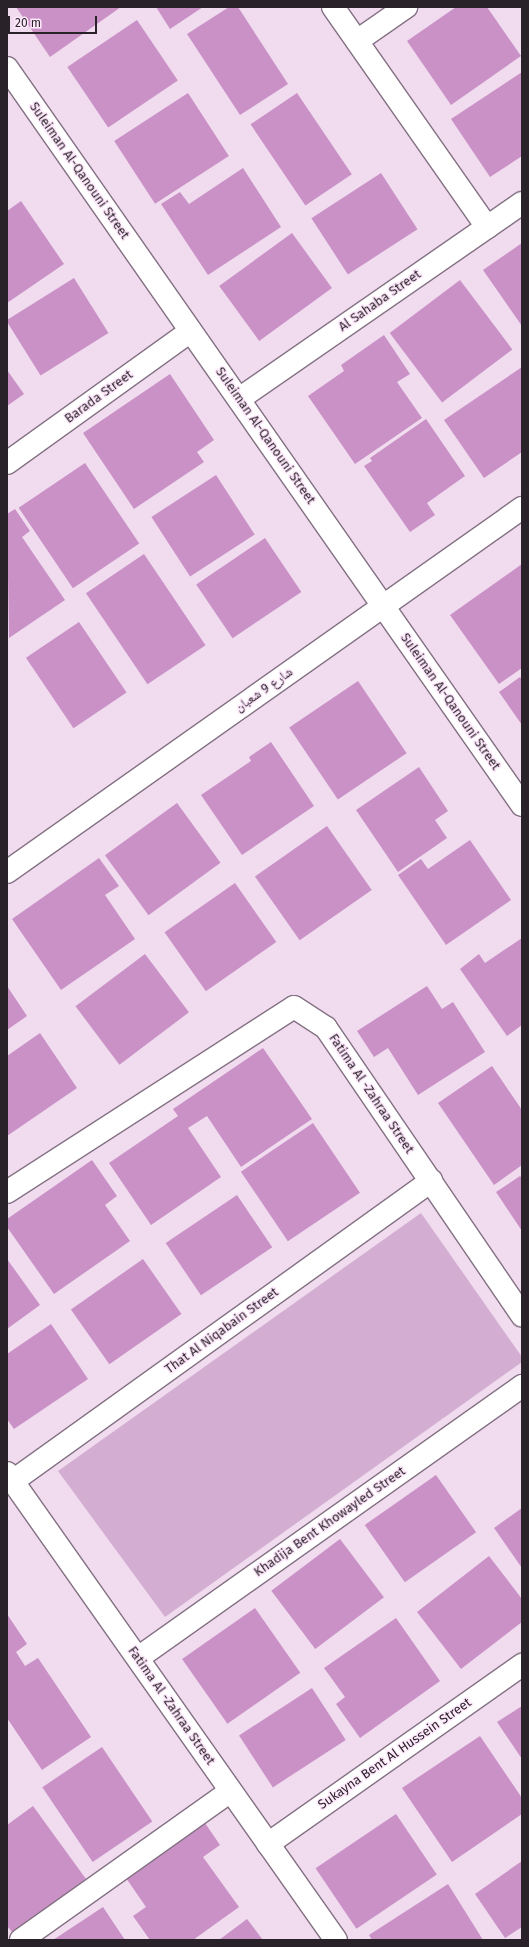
<!DOCTYPE html>
<meta charset="utf-8">
<style>
body{margin:0}
#map{position:relative;width:529px;height:1947px;overflow:hidden;background:#f0dbef;font-family:"Fira Sans","Noto Naskh Arabic",sans-serif}
div>[style]{position:absolute}
.green>*{inset:0;background:#d4aed2}
.building>*{inset:0;background:#ca91c7;transform-origin:0 0}
.roads{filter:drop-shadow(1px 0 #847183) drop-shadow(-1px 0 #847183) drop-shadow(0 1px #847183) drop-shadow(0 -1px #847183)}
.street>*{height:22px;margin:-11px;padding:0 11px;transform-origin:11px;border-radius:11px;background:#fff}
.secondary>*{height:22px;margin:-11px;padding:0 11px;transform-origin:11px;border-radius:11px;background:#fff}
span{translate:-50% -50%;white-space:nowrap;text-align:center;line-height:1.15;-webkit-text-stroke:3px #fee8fc;paint-order:stroke}
.street-label{font-size:13px;color:#2a2229}
.frame{position:absolute;inset:0;border:8px solid #2a2229;pointer-events:none}
.scale{position:absolute;left:8px;top:16px;width:89px;height:18px;box-sizing:border-box;border:2px solid #2a2229;border-top:0;padding-left:5px;font-size:12px;line-height:14px;white-space:nowrap;color:#2a2229;-webkit-text-stroke:3px #fee8fc;paint-order:stroke}
</style>
<div id="map">
<div class="green">
<div style="clip-path:polygon(421px 1213px,522px 1357px,522px 1362px,165px 1617px,58px 1471px)"></div>
</div>
<div class="building">
<div style="clip-path:polygon(16px 7px,121px 7px,50px 57px)"></div>
<div style="clip-path:polygon(156px 7px,203px 7px,170px 29px)"></div>
<div style="clip-path:polygon(229px 7px,238px 7px,288px 84px,240px 115px,187px 34px)"></div>
<div style="clip-path:polygon(456px 7px,487px 7px,521px 56px,451px 105px,407px 41px)"></div>
<div style="left:137px;top:20px;width:73px;height:84px;rotate:56deg"></div>
<div style="clip-path:polygon(522px 72px,522px 156px,490px 177px,451px 119px)"></div>
<div style="left:188px;top:93px;width:75px;height:88px;rotate:57deg"></div>
<div style="left:297px;top:93px;width:98px;height:56px;rotate:56deg"></div>
<div style="clip-path:polygon(243px 168px,281px 227px,208px 275px,161px 204px,180px 192px,189px 204px)"></div>
<div style="left:381px;top:173px;width:67px;height:83px;rotate:57deg"></div>
<div style="clip-path:polygon(21px 201px,64px 264px,7px 303px,7px 211px)"></div>
<div style="left:292px;top:233px;width:68px;height:90px;rotate:54deg"></div>
<div style="clip-path:polygon(522px 243px,522px 326px,483px 270px)"></div>
<div style="left:74px;top:278px;width:65px;height:80px;rotate:58deg"></div>
<div style="left:460px;top:280px;width:87px;height:88px;rotate:53deg"></div>
<div style="clip-path:polygon(384px 335px,410px 374px,397px 382px,422px 418px,355px 464px,308px 396px,344px 371px,341px 365px)"></div>
<div style="clip-path:polygon(522px 367px,522px 452px,484px 478px,444px 420px)"></div>
<div style="clip-path:polygon(7px 370px,24px 394px,7px 406px)"></div>
<div style="clip-path:polygon(170px 374px,214px 440px,197px 452px,204px 462px,134px 509px,83px 433px)"></div>
<div style="clip-path:polygon(426px 419px,465px 476px,427px 503px,435px 515px,410px 532px,364px 466px,372px 461px,370px 458px)"></div>
<div style="left:85px;top:463px;width:97px;height:80px;rotate:56deg"></div>
<div style="left:216px;top:475px;width:71px;height:77px;rotate:57deg"></div>
<div style="clip-path:polygon(15px 509px,30px 531px,22px 537px,65px 600px,9px 638px,7px 514px)"></div>
<div style="left:265px;top:538px;width:65px;height:83px;rotate:56deg"></div>
<div style="left:144px;top:554px;width:110px;height:70px;rotate:56deg"></div>
<div style="clip-path:polygon(522px 564px,522px 668px,499px 684px,450px 615px)"></div>
<div style="left:79px;top:622px;width:85px;height:64px;rotate:56deg"></div>
<div style="clip-path:polygon(520px 677px,522px 680px,522px 725px,499px 692px)"></div>
<div style="left:358px;top:681px;width:87px;height:83px;rotate:56deg"></div>
<div style="clip-path:polygon(271px 742px,314px 806px,242px 855px,201px 795px,251px 761px,249px 757px)"></div>
<div style="clip-path:polygon(419px 767px,448px 811px,435px 820px,447px 838px,398px 872px,356px 810px)"></div>
<div style="left:177px;top:803px;width:74px;height:89px;rotate:54deg"></div>
<div style="left:327px;top:826px;width:78px;height:88px;rotate:55deg"></div>
<div style="clip-path:polygon(470px 840px,511px 900px,446px 945px,398px 875px,421px 859px,428px 869px)"></div>
<div style="clip-path:polygon(99px 858px,119px 886px,105px 895px,135px 939px,61px 990px,12px 919px)"></div>
<div style="left:235px;top:883px;width:72px;height:86px;rotate:55deg"></div>
<div style="clip-path:polygon(522px 938px,522px 1025px,507px 1036px,460px 969px,479px 954px,485px 963px)"></div>
<div style="left:145px;top:954px;width:73px;height:87px;rotate:53deg"></div>
<div style="clip-path:polygon(7px 986px,27px 1016px,7px 1030px)"></div>
<div style="clip-path:polygon(427px 986px,442px 1009px,453px 1002px,485px 1052px,418px 1095px,388px 1048px,374px 1057px,357px 1031px)"></div>
<div style="clip-path:polygon(40px 1033px,77px 1088px,7px 1136px,7px 1056px)"></div>
<div style="clip-path:polygon(263px 1048px,312px 1119px,241px 1167px,207px 1116px,188px 1128px,221px 1177px,151px 1225px,109px 1163px,178px 1116px,173px 1109px)"></div>
<div style="clip-path:polygon(492px 1066px,522px 1110px,522px 1165px,494px 1185px,438px 1103px)"></div>
<div style="left:313px;top:1123px;width:84px;height:87px;rotate:56deg"></div>
<div style="clip-path:polygon(92px 1160px,117px 1196px,105px 1205px,130px 1241px,54px 1294px,7px 1227px,7px 1219px)"></div>
<div style="clip-path:polygon(520px 1176px,522px 1178px,522px 1231px,496px 1192px)"></div>
<div style="left:237px;top:1195px;width:63px;height:86px;rotate:56deg"></div>
<div style="clip-path:polygon(7px 1259px,40px 1305px,7px 1329px)"></div>
<div style="left:143px;top:1259px;width:67px;height:88px;rotate:55deg"></div>
<div style="clip-path:polygon(51px 1324px,88px 1379px,14px 1429px,7px 1419px,7px 1354px)"></div>
<div style="left:436px;top:1475px;width:70px;height:87px;rotate:55deg"></div>
<div style="clip-path:polygon(522px 1508px,522px 1568px,494px 1528px)"></div>
<div style="left:340px;top:1539px;width:73px;height:86px;rotate:53deg"></div>
<div style="clip-path:polygon(489px 1556px,522px 1599px,522px 1622px,461px 1669px,417px 1612px)"></div>
<div style="left:255px;top:1608px;width:79px;height:89px;rotate:55deg"></div>
<div style="clip-path:polygon(7px 1614px,27px 1644px,16px 1652px,25px 1666px,38px 1658px,91px 1737px,42px 1770px,7px 1718px)"></div>
<div style="clip-path:polygon(396px 1618px,440px 1681px,360px 1738px,336px 1704px,345px 1697px,324px 1668px)"></div>
<div style="left:312px;top:1688px;width:62px;height:87px;rotate:57deg"></div>
<div style="clip-path:polygon(522px 1706px,522px 1759px,497px 1722px)"></div>
<div style="clip-path:polygon(480px 1736px,522px 1798px,522px 1814px,452px 1862px,402px 1788px)"></div>
<div style="left:102px;top:1747px;width:90px;height:72px;rotate:56deg"></div>
<div style="clip-path:polygon(33px 1806px,86px 1879px,13px 1933px,7px 1926px,7px 1825px)"></div>
<div style="left:396px;top:1814px;width:73px;height:97px;rotate:56deg"></div>
<div style="clip-path:polygon(205px 1823px,220px 1845px,203px 1857px,239px 1907px,193px 1940px,150px 1940px,133px 1916px,146px 1907px,126px 1878px)"></div>
<div style="clip-path:polygon(522px 1861px,522px 1927px,505px 1938px,475px 1894px)"></div>
<div style="clip-path:polygon(448px 1884px,483px 1940px,372px 1940px,369px 1935px)"></div>
<div style="clip-path:polygon(103px 1907px,125px 1940px,53px 1940px)"></div>
<div style="clip-path:polygon(247px 1919px,263px 1940px,219px 1940px)"></div>
</div>
<div class="roads">
<div class="street">
<div style="left:333px;top:7px;width:269px;rotate:55deg"></div>
<div style="left:357px;top:41px;width:60px;rotate:-34.8deg"></div>
<div style="left:239px;top:399px;width:344px;rotate:-34.7deg"></div>
<div style="left:7px;top:463px;width:226px;rotate:-35.7deg"></div>
<div style="left:7px;top:1192px;width:341px;rotate:-32.8deg"></div>
<div style="left:294px;top:1007px;width:38px;rotate:33deg"></div>
<div style="left:326px;top:1028px;width:348px;rotate:55.7deg"></div>
<div style="left:7px;top:1473px;width:571px;rotate:54.84deg"></div>
<div style="left:13px;top:1481px;width:515px;rotate:-35.67deg"></div>
<div style="left:138px;top:1658px;width:471px;rotate:-35.3deg"></div>
<div style="left:268px;top:1844px;width:311px;rotate:-35.2deg"></div>
<div style="left:21px;top:1940px;width:257px;rotate:-35.4deg"></div>
</div>
<div class="secondary">
<div style="left:7px;top:68px;width:899px;rotate:55.05deg"></div>
<div style="left:7px;top:872px;width:631px;rotate:-35.25deg"></div>
</div>
</div>
<div class="street-label">
<span style="left:79px;top:171px;rotate:55deg">Suleiman Al-Qanouni Street</span>
<span style="left:380px;top:301px;rotate:-35deg">Al Sahaba Street</span>
<span style="left:99px;top:397px;rotate:-36deg">Barada Street</span>
<span style="left:265px;top:436px;rotate:55deg">Suleiman Al-Qanouni Street</span>
<span style="left:264px;top:690px;rotate:-35deg">شارع 9 شعبان</span>
<span style="left:450px;top:702px;rotate:55deg">Suleiman Al-Qanouni Street</span>
<span style="left:371px;top:1094px;rotate:56deg">Fatima Al -Zahraa Street</span>
<span style="left:222px;top:1331px;rotate:-36deg">That Al Niqabain Street</span>
<span style="left:330px;top:1522px;rotate:-35deg">Khadija Bent Khowayled Street</span>
<span style="left:171px;top:1706px;rotate:55deg">Fatima Al -Zahraa Street</span>
<span style="left:395px;top:1754px;rotate:-35deg">Sukayna Bent Al Hussein Street</span>
</div>
<div class="frame"></div>
<div class="scale">20 m</div>
</div>
